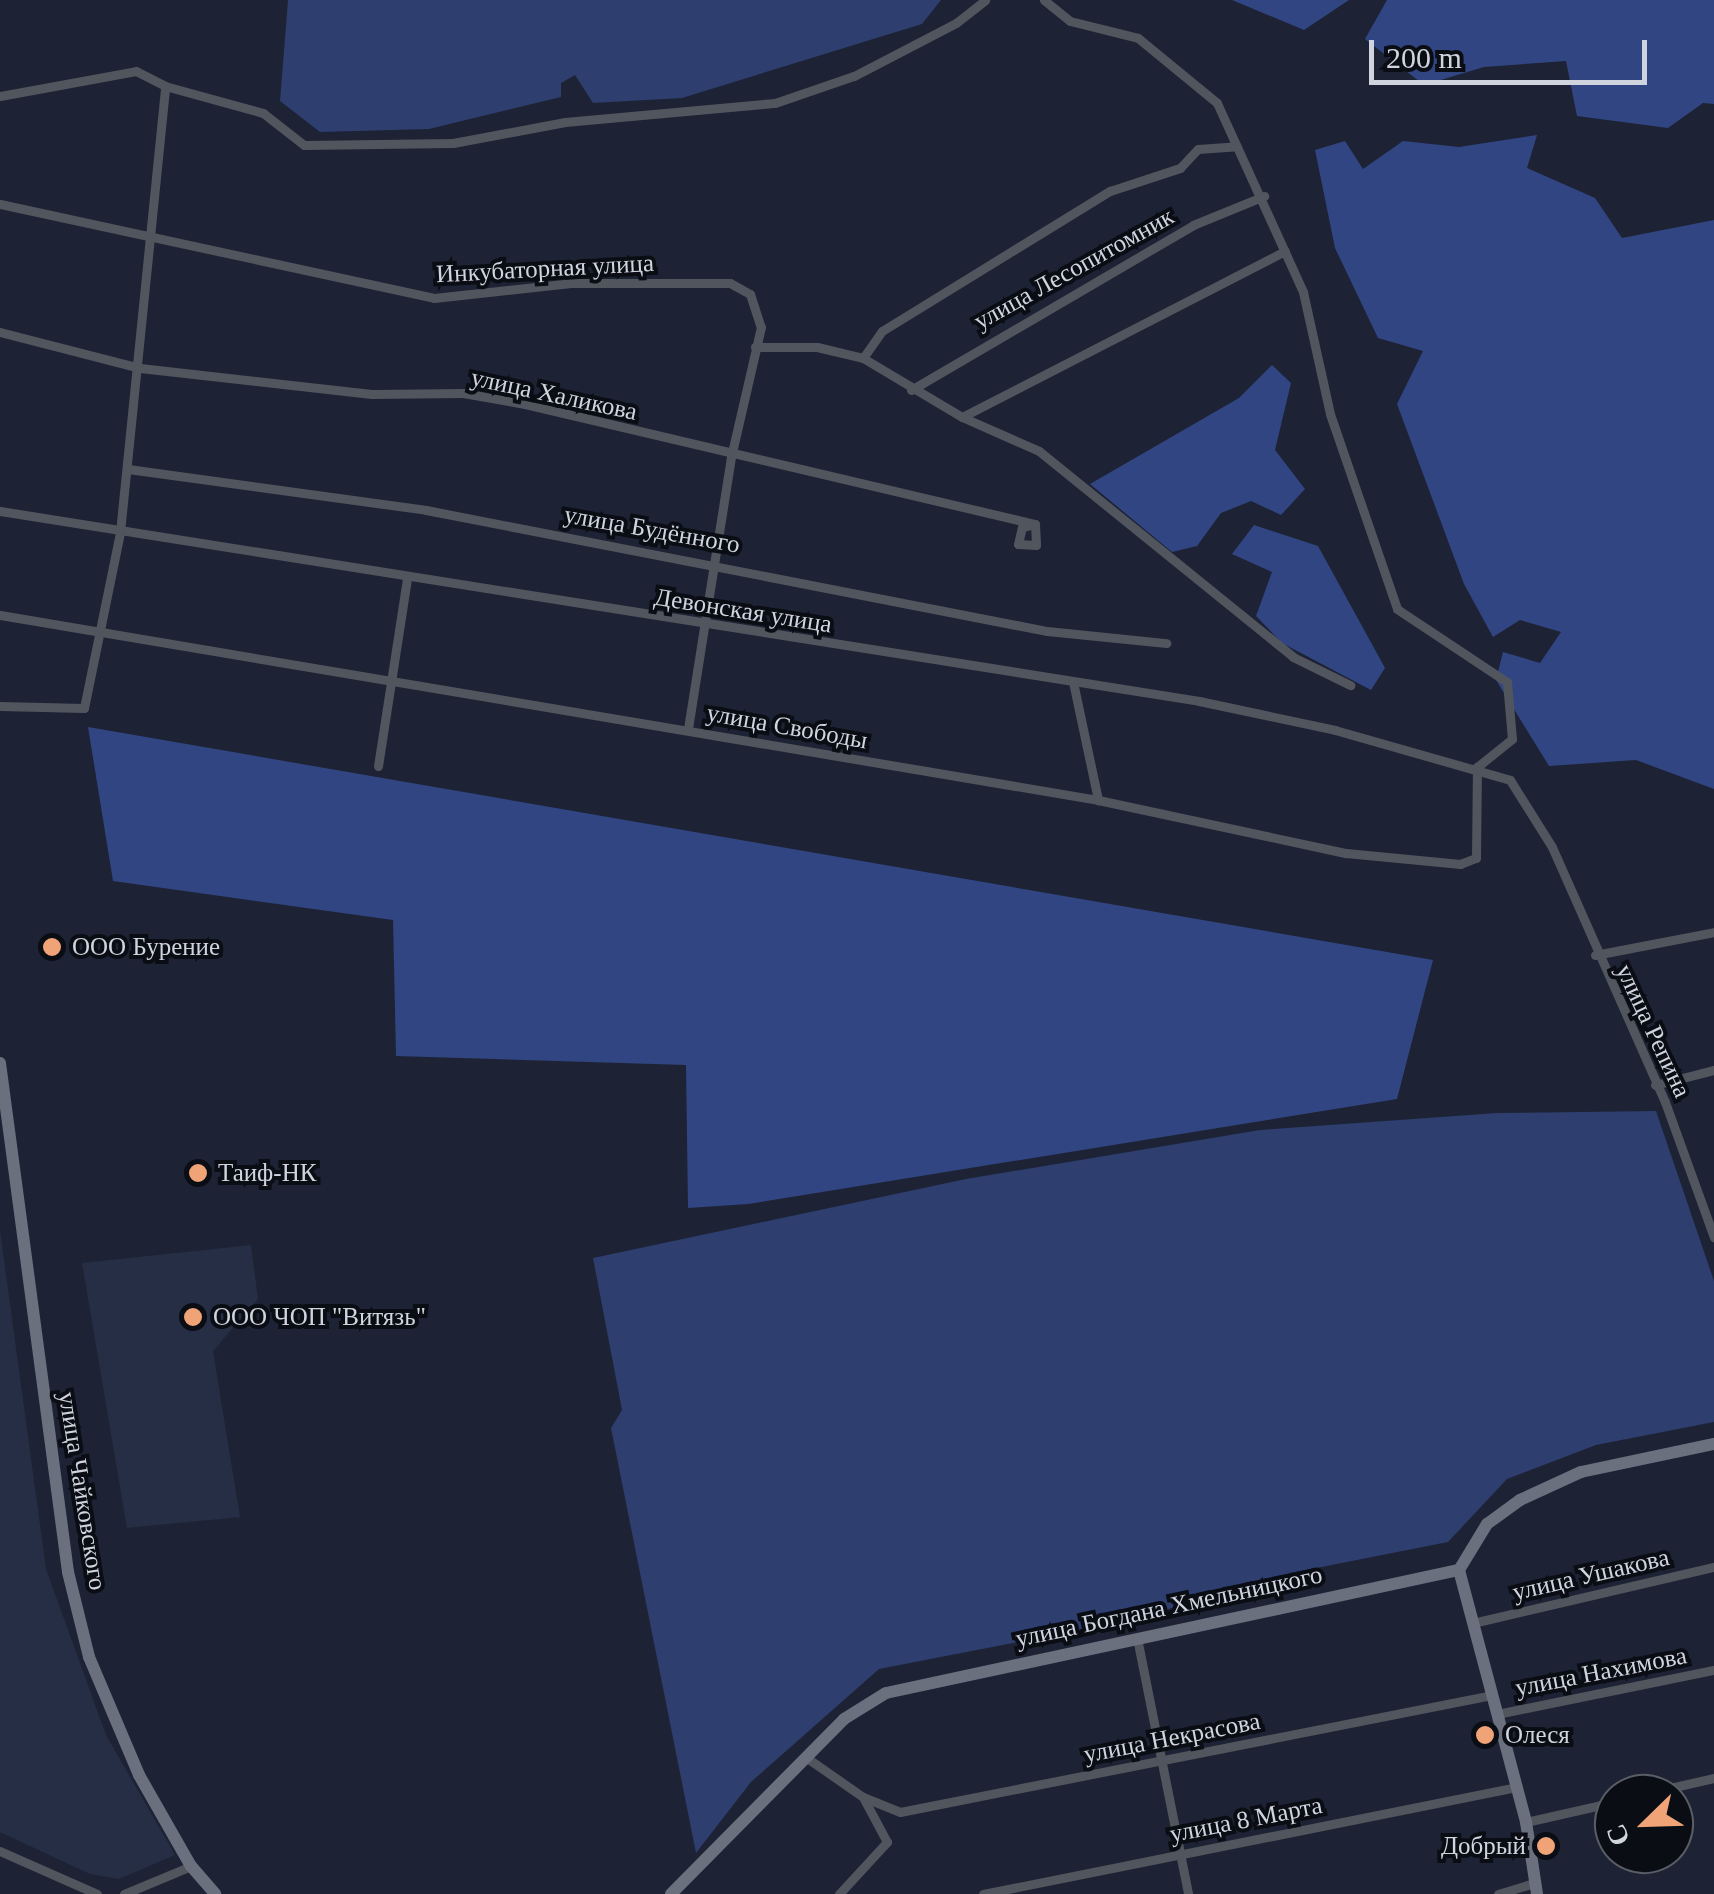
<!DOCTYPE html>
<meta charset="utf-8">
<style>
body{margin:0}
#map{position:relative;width:1714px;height:1894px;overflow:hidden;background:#1d2334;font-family:Georgia,serif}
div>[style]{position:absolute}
.built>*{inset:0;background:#252e44}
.green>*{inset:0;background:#2d3e6f}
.forest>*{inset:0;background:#314582}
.street>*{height:9px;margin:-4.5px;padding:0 4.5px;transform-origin:4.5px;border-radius:4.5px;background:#51555d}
.secondary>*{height:12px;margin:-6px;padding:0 6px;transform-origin:6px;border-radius:6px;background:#6a707e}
.dots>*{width:28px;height:28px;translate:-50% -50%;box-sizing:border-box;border:5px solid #0a0d14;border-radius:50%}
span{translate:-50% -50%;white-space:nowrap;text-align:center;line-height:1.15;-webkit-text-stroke:8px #0a0d14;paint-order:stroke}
.street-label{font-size:25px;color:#cfd4df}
.poi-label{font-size:25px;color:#cfd4df}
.left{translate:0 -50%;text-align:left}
.right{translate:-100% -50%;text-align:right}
.north{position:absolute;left:1594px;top:1774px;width:100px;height:100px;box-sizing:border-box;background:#0a0d14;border:2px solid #595d65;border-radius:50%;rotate:247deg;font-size:28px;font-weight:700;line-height:40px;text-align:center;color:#cfd4df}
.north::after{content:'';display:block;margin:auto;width:35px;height:45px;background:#efa377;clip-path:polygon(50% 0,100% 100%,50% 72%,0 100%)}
.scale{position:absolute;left:1369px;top:40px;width:278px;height:45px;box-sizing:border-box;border:5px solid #cfd4df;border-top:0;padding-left:12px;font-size:30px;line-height:35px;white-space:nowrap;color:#cfd4df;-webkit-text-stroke:8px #0a0d14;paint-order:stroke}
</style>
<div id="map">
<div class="built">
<div style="clip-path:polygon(0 1230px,46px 1569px,106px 1735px,175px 1855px,119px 1879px,90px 1874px,0 1832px)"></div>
<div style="clip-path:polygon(251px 1245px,258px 1299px,213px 1351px,240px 1517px,127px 1528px,82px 1263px)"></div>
</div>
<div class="green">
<div style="clip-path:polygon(288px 0,941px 0,922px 24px,682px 98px,593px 103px,575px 75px,561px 83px,561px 97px,429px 129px,320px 132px,280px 101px)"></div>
<div style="clip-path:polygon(1656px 1111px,1714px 1281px,1714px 1422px,1596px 1445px,1507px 1479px,1448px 1542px,1281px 1575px,1132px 1620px,879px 1669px,751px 1782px,696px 1853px,611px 1428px,622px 1410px,593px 1258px,966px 1179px,1260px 1130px,1497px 1113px)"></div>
</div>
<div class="forest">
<div style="clip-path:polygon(1232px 0,1349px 0,1304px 30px)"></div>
<div style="clip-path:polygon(1387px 0,1714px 0,1714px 104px,1703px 103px,1668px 128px,1577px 116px,1566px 61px,1484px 67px,1424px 85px,1365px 39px)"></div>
<div style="clip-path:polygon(1537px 135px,1527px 168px,1595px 198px,1622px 238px,1714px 220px,1714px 789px,1636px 760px,1549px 766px,1496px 680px,1503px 652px,1540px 663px,1561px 632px,1520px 620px,1493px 637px,1464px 584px,1397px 404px,1423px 351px,1378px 338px,1335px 248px,1315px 150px,1345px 141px,1363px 169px,1403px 141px,1459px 147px)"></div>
<div style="clip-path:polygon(1272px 365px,1291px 383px,1275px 450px,1305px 489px,1281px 515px,1251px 501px,1221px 513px,1197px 546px,1172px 552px,1090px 484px,1239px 398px)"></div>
<div style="clip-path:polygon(1254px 525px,1318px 546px,1385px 668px,1371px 690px,1282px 643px,1256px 616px,1272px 572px,1232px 554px)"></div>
<div style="clip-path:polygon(88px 727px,1433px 960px,1397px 1099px,748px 1204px,688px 1208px,686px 1065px,396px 1056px,393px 920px,113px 881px)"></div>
</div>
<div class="street">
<div style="left:1044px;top:0;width:33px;rotate:39deg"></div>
<div style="left:1070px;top:21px;width:70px;rotate:14deg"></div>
<div style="left:1138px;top:38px;width:102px;rotate:39.4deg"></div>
<div style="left:1217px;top:103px;width:208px;rotate:65.5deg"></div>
<div style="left:1303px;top:292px;width:125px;rotate:77.5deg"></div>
<div style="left:1330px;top:414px;width:206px;rotate:71deg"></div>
<div style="left:1397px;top:609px;width:132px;rotate:33.6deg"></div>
<div style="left:1507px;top:682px;width:57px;rotate:85deg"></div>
<div style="left:1512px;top:739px;width:45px;rotate:141.3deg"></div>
<div style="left:0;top:96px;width:138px;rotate:-10.4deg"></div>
<div style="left:136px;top:71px;width:33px;rotate:27deg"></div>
<div style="left:165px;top:86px;width:102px;rotate:15.4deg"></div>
<div style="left:263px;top:113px;width:52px;rotate:38deg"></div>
<div style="left:304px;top:145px;width:149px;rotate:-0.8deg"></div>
<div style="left:453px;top:143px;width:114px;rotate:-10.6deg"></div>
<div style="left:565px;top:122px;width:211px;rotate:-5.2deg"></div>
<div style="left:775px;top:103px;width:83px;rotate:-18.9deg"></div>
<div style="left:854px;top:76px;width:115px;rotate:-27.5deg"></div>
<div style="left:956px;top:23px;width:37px;rotate:-38deg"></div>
<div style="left:0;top:204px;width:444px;rotate:12.2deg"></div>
<div style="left:434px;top:298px;width:140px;rotate:-6.2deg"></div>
<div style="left:573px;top:283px;width:157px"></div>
<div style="left:730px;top:283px;width:23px;rotate:29deg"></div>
<div style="left:750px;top:294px;width:35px;rotate:72deg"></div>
<div style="left:761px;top:327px;width:133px;rotate:103deg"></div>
<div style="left:731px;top:457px;width:276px;rotate:99deg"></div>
<div style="left:0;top:332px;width:145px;rotate:14.4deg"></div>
<div style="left:140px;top:368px;width:233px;rotate:6.4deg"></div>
<div style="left:372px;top:394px;width:91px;rotate:-0.6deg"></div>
<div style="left:463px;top:393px;width:63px;rotate:10.1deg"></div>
<div style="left:525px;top:404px;width:524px;rotate:13.24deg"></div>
<div style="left:755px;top:347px;width:62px"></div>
<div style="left:817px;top:347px;width:47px;rotate:13.4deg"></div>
<div style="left:863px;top:358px;width:115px;rotate:30.8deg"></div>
<div style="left:962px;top:417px;width:363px;rotate:-27.2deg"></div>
<div style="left:863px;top:358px;width:33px;rotate:-55deg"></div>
<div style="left:882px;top:331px;width:268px;rotate:-31.6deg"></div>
<div style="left:1110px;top:191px;width:74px;rotate:-18.2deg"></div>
<div style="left:1180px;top:168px;width:26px;rotate:-47deg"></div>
<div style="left:1198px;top:149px;width:39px;rotate:-4deg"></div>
<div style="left:911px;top:390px;width:327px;rotate:-30.3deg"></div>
<div style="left:1193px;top:225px;width:77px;rotate:-22.2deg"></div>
<div style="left:962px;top:417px;width:84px;rotate:23.8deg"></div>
<div style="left:1039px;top:451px;width:327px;rotate:39deg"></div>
<div style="left:1293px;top:657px;width:64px;rotate:26.2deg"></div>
<div style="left:128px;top:469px;width:301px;rotate:7.8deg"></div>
<div style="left:426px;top:510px;width:633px;rotate:11.03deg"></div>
<div style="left:1047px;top:631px;width:120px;rotate:5.8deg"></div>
<div style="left:0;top:511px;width:1214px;rotate:9deg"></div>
<div style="left:1199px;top:701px;width:139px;rotate:12deg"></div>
<div style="left:1335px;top:730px;width:182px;rotate:15.9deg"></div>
<div style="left:1510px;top:780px;width:79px;rotate:57.9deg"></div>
<div style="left:1552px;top:847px;width:279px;rotate:66.1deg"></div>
<div style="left:1665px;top:1102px;width:144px;rotate:70.1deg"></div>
<div style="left:1035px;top:524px;width:21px;rotate:87deg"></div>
<div style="left:1036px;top:545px;width:18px;rotate:-177deg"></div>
<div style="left:1018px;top:544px;width:17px;rotate:-77deg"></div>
<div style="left:1022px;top:527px;width:13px;rotate:-13deg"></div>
<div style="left:0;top:615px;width:1113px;rotate:9.56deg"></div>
<div style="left:1098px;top:800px;width:254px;rotate:12.1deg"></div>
<div style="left:1346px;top:853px;width:115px;rotate:5.5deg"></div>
<div style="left:1460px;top:864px;width:17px;rotate:-21deg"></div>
<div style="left:1476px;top:858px;width:91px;rotate:-89.4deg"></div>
<div style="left:1073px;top:682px;width:121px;rotate:78deg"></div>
<div style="left:0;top:706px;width:84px;rotate:1.4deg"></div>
<div style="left:84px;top:708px;width:180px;rotate:-78.4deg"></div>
<div style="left:120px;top:532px;width:448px;rotate:-84.2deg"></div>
<div style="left:378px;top:766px;width:190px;rotate:-81.2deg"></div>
<div style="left:1595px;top:955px;width:121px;rotate:-10.9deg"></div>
<div style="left:1655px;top:1085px;width:61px;rotate:-14.3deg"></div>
<div style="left:1477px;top:1622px;width:243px;rotate:-13.1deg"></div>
<div style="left:1137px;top:1638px;width:261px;rotate:78.7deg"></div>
<div style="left:1497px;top:1714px;width:221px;rotate:-11.5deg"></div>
<div style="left:807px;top:1758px;width:68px;rotate:34.9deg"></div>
<div style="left:863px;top:1797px;width:40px;rotate:22deg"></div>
<div style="left:900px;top:1812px;width:603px;rotate:-11.18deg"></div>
<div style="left:1643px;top:1794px;width:73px;rotate:-12.7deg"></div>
<div style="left:1526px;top:1822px;width:90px;rotate:-12.8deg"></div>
<div style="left:0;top:1851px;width:106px;rotate:23.9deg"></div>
<div style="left:124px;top:1894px;width:73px;rotate:-22.7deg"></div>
<div style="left:839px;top:1894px;width:71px;rotate:-47.3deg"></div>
<div style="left:887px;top:1842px;width:51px;rotate:-118.1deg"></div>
<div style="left:983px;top:1894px;width:545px;rotate:-11.33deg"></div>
<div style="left:1498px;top:1894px;width:39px;rotate:-17deg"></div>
</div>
<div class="secondary">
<div style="left:0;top:1063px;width:514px;rotate:82.39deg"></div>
<div style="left:68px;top:1572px;width:88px;rotate:76.1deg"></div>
<div style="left:89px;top:1657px;width:128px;rotate:67deg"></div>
<div style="left:139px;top:1775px;width:105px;rotate:60.3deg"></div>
<div style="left:191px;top:1866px;width:37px;rotate:49deg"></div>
<div style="left:1459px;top:1570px;width:261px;rotate:75.1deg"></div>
<div style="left:1526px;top:1822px;width:73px;rotate:81.3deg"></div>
<div style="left:671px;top:1894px;width:246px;rotate:-45.3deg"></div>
<div style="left:844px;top:1719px;width:49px;rotate:-31.8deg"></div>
<div style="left:886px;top:1693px;width:586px;rotate:-12.12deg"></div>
<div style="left:1459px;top:1570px;width:54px;rotate:-58.7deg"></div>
<div style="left:1487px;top:1524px;width:41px;rotate:-36deg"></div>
<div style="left:1520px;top:1500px;width:67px;rotate:-24.7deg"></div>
<div style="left:1581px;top:1472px;width:136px;rotate:-11.9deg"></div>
</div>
<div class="dots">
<div style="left:52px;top:947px;background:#efa377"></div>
<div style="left:198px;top:1173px;background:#efa377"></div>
<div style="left:193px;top:1317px;background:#efa377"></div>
<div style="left:1485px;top:1735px;background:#efa377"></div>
<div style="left:1546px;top:1846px;background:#efa377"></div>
</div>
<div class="street-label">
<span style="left:545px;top:269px;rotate:-3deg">Инкубаторная улица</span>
<span style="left:1074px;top:269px;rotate:-29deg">улица Лесопитомник</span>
<span style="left:554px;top:395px;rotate:12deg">улица Халикова</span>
<span style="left:652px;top:530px;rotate:10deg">улица Будённого</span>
<span style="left:743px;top:611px;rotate:9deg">Девонская улица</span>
<span style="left:787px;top:727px;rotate:10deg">улица Свободы</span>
<span style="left:1653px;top:1031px;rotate:65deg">улица Репина</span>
<span style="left:82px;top:1491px;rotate:81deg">улица Чайковского</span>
<span style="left:1591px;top:1575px;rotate:-13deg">улица Ушакова</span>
<span style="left:1169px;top:1607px;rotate:-12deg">улица Богдана Хмельницкого</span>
<span style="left:1601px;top:1672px;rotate:-11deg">улица Нахимова</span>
<span style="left:1172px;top:1738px;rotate:-11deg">улица Некрасова</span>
<span style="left:1246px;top:1820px;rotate:-11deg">улица 8 Марта</span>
</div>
<div class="poi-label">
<span class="left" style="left:72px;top:947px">ООО Бурение</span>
<span class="left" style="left:218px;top:1173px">Таиф-НК</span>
<span class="left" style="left:213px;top:1317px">ООО ЧОП "Витязь"</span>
<span class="left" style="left:1505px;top:1735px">Олеся</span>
<span class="right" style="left:1526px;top:1846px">Добрый</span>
</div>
<div class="north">С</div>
<div class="scale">200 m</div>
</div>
